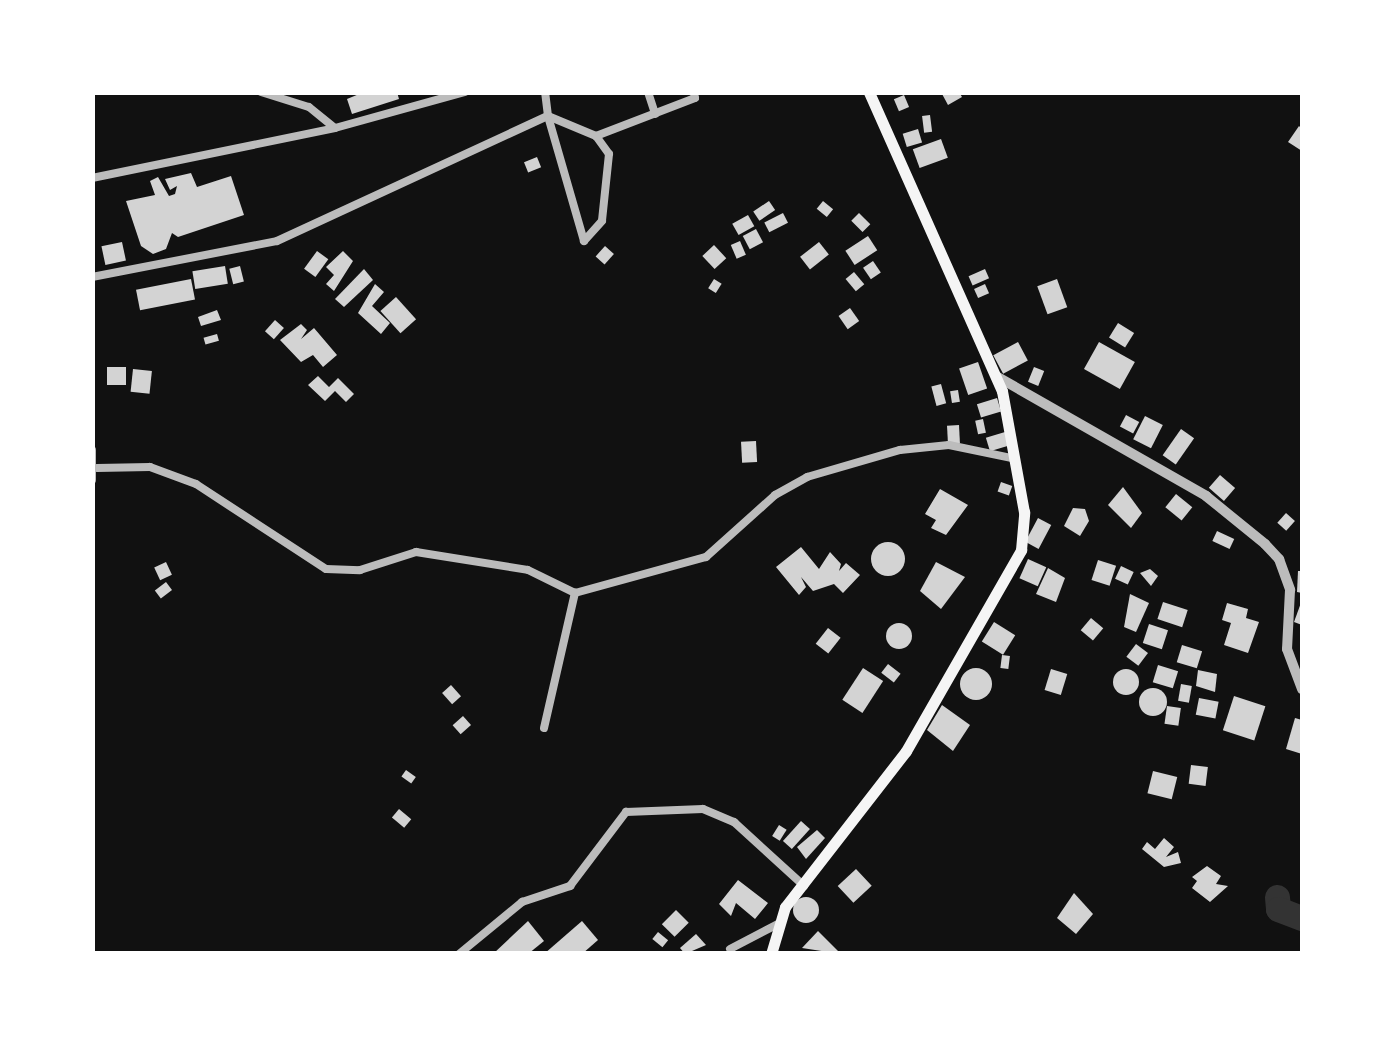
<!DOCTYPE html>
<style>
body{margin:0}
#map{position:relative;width:1395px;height:1046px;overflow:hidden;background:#111;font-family:Raleway,sans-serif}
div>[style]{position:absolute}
.river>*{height:25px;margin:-12.5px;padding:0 12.5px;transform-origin:12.5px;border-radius:12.5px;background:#333}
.building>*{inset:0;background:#d3d3d3;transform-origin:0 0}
.round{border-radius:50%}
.minor>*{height:8px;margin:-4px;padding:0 4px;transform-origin:4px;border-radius:4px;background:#bcbcbc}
.tertiary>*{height:10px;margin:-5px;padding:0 5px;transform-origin:5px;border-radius:5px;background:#bcbcbc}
.secondary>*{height:11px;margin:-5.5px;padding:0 5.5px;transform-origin:5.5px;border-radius:5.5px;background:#f5f5f5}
span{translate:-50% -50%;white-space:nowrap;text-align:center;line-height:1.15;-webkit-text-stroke:8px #fff;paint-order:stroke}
.frame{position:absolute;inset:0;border:95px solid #fff;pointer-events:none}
</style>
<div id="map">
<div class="river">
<div style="left:1277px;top:897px;width:12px;rotate:85deg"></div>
<div style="left:1278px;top:909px;width:26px;rotate:21deg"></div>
</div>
<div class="building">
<div style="clip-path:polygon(364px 92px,397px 92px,399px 99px,352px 114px,347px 99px)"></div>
<div style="clip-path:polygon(941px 92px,959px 92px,962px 97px,948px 105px)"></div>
<div style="left:904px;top:95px;width:13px;height:11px;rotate:67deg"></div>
<div style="left:930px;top:115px;width:17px;height:8px;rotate:83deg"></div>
<div style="clip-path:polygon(1299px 126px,1302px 129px,1302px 151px,1288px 142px)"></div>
<div style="left:918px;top:129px;width:14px;height:16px;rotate:73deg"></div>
<div style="left:941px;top:139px;width:20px;height:30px;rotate:70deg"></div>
<div style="left:537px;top:157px;width:11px;height:14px;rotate:68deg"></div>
<div style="clip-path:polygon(191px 173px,197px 187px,231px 176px,244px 215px,178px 237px,172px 233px,166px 249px,153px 254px,141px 246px,126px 201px,155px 195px,150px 181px,158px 177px,169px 196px,175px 194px,177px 186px,170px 190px,165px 179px)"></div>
<div style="left:769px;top:201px;width:11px;height:19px;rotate:56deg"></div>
<div style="left:823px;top:201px;width:13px;height:10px;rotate:39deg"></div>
<div style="left:783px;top:213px;width:11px;height:21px;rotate:63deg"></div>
<div style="left:859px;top:213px;width:16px;height:11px;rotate:45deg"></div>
<div style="left:748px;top:215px;width:13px;height:18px;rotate:61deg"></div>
<div style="left:756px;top:229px;width:15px;height:15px;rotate:62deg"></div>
<div style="left:868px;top:236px;width:17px;height:27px;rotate:57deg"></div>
<div style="left:740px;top:241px;width:15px;height:10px;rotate:67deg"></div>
<div style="left:122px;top:242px;width:19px;height:21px;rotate:78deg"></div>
<div style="left:819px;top:242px;width:16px;height:24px;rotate:52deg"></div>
<div style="left:714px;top:245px;width:18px;height:16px;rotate:47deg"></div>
<div style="left:605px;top:246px;width:12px;height:14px;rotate:42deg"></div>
<div style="left:317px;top:251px;width:14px;height:22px;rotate:36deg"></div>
<div style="clip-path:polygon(343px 251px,353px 261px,334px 291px,326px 284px,334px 275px,326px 267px)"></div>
<div style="left:873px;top:261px;width:14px;height:12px;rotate:56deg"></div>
<div style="left:225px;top:266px;width:18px;height:33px;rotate:81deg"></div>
<div style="left:240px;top:266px;width:16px;height:11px;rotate:76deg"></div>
<div style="clip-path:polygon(364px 269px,373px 280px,344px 307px,335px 299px)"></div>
<div style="left:985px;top:269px;width:10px;height:18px;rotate:66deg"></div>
<div style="left:854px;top:272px;width:16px;height:11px;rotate:50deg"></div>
<div style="left:191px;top:279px;width:21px;height:56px;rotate:79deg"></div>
<div style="left:714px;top:279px;width:9px;height:11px;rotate:32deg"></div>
<div style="left:1057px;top:279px;width:30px;height:21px;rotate:70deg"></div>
<div style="clip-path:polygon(375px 284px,384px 292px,372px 306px,390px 323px,381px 334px,358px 313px)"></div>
<div style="left:985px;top:284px;width:10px;height:12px;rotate:66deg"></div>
<div style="left:396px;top:297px;width:30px;height:21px;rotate:48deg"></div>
<div style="left:850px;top:308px;width:16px;height:14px;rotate:55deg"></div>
<div style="clip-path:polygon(217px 310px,221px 320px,201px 326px,198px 317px)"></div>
<div style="left:275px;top:320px;width:12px;height:15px;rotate:42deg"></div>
<div style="left:1118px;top:323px;width:19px;height:17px;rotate:32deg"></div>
<div style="clip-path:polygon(301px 324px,307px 330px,301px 339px,314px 328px,337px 355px,323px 367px,313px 355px,301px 362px,280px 340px)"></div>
<div style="left:217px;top:334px;width:7px;height:14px;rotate:74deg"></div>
<div style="left:1018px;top:342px;width:21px;height:28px;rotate:62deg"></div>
<div style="left:1099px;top:342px;width:41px;height:31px;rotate:29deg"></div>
<div style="left:978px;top:362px;width:28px;height:20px;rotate:71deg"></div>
<div style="left:107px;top:367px;width:19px;height:18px"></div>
<div style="left:1034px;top:367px;width:11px;height:16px;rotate:22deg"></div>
<div style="left:133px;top:369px;width:19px;height:23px;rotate:6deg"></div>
<div style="clip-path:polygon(318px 376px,329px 387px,338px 378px,354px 394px,346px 402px,335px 391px,325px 401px,308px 385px)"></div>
<div style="left:941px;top:384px;width:20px;height:10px;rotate:75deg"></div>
<div style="left:958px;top:390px;width:12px;height:8px;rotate:81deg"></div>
<div style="left:997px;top:398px;width:14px;height:21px;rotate:73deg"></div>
<div style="left:1126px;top:415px;width:15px;height:13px;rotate:28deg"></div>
<div style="left:1145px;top:416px;width:20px;height:26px;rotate:27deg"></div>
<div style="left:983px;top:419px;width:14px;height:8px;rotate:78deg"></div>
<div style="left:959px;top:425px;width:18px;height:12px;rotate:87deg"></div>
<div style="left:1181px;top:429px;width:16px;height:32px;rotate:35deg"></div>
<div style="left:1005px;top:432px;width:14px;height:20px;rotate:73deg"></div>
<div style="left:756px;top:441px;width:21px;height:15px;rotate:87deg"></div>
<div style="left:1220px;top:475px;width:20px;height:17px;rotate:41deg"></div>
<div style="left:1001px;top:482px;width:12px;height:10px;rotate:20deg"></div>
<div style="clip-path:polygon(1123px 487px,1142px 513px,1131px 528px,1108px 505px)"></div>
<div style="clip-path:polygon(940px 489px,968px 505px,946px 535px,931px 528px,936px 520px,925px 514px)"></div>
<div style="left:1176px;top:494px;width:21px;height:17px;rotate:39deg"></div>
<div style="clip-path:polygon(1073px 508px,1085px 509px,1089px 521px,1080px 536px,1064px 526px)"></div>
<div style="left:1286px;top:513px;width:12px;height:13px;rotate:42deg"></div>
<div style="left:1038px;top:518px;width:15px;height:27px;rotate:28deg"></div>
<div style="left:1217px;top:531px;width:19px;height:11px;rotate:25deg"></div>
<div class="round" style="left:871px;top:542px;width:34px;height:34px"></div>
<div style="clip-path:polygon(801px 547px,819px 569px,830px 552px,841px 564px,839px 571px,846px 563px,860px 575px,843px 593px,834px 584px,813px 591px,801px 577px,806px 587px,799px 595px,776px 567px)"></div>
<div style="left:1028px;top:559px;width:20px;height:21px;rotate:24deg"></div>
<div style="left:1098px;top:560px;width:19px;height:21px;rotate:18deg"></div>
<div style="left:166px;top:562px;width:14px;height:13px;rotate:65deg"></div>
<div style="clip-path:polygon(936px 562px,965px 577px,941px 609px,920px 591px)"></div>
<div style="left:1121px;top:566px;width:14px;height:14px;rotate:25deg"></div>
<div style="clip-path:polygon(1048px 568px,1065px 578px,1056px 602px,1036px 594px)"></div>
<div style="clip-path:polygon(1150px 569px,1158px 576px,1151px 586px,1140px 573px)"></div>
<div style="clip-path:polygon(1298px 571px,1302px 571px,1302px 593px,1297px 592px)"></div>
<div style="left:166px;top:582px;width:10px;height:14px;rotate:53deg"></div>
<div style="clip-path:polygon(1130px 594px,1149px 603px,1136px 632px,1124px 627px)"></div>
<div style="clip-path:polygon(1302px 600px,1302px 625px,1294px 622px)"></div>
<div style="left:1163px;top:602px;width:26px;height:18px;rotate:18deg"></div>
<div style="clip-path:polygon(1227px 603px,1248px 609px,1246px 618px,1259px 622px,1248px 653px,1224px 645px,1231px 623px,1222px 620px)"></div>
<div style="left:1091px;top:618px;width:16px;height:16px;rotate:40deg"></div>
<div style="left:994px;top:622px;width:25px;height:23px;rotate:32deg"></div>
<div class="round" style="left:886px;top:623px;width:26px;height:26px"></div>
<div style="left:1149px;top:624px;width:20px;height:20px;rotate:18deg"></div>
<div style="left:828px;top:628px;width:16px;height:20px;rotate:38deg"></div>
<div style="left:1136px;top:644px;width:15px;height:16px;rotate:37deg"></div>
<div style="left:1182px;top:645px;width:21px;height:18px;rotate:17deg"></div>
<div style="left:1002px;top:655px;width:8px;height:13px;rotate:7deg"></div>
<div style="left:888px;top:664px;width:16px;height:11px;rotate:38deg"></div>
<div style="left:1158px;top:665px;width:21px;height:18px;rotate:17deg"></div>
<div class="round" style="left:960px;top:668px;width:32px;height:32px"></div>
<div style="left:863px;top:668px;width:24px;height:38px;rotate:33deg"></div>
<div class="round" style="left:1113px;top:669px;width:26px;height:26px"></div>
<div style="left:1051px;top:669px;width:17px;height:22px;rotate:17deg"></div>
<div style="clip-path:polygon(1198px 670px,1217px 674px,1215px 692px,1196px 686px)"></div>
<div style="left:1181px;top:684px;width:11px;height:17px;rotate:10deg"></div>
<div style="left:451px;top:685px;width:15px;height:12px;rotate:48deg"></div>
<div class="round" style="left:1139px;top:688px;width:28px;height:28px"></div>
<div style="left:1234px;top:696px;width:33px;height:36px;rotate:18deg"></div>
<div style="left:1199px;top:698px;width:20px;height:17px;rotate:11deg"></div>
<div style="clip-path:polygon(942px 705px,970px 725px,953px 751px,927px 730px)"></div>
<div style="left:1167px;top:706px;width:14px;height:18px;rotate:8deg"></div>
<div style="left:463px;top:716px;width:12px;height:14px;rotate:48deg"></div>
<div style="clip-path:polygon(1295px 718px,1302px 720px,1302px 754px,1286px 749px)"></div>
<div style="left:1191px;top:765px;width:17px;height:19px;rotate:7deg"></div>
<div style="left:406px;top:770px;width:12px;height:8px;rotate:35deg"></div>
<div style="left:1153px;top:771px;width:25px;height:23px;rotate:14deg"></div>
<div style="left:399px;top:809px;width:16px;height:11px;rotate:40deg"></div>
<div style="left:801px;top:821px;width:12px;height:27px;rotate:42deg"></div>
<div style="left:779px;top:825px;width:9px;height:13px;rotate:32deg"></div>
<div style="clip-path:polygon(817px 830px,825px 838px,806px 859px,797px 847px)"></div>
<div style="clip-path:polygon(1164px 838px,1174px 847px,1166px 857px,1178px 852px,1181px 863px,1164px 867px,1142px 849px,1147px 842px,1155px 849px)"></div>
<div style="clip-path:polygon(1207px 866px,1221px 876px,1216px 884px,1228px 886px,1210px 902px,1192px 888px,1197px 881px,1192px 877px)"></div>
<div style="left:856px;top:869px;width:23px;height:25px;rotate:47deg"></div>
<div style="clip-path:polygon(738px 880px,768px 903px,755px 919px,736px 903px,731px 916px,719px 904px)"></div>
<div style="clip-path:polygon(1074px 893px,1093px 914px,1076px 934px,1057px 918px)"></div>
<div class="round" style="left:793px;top:897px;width:26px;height:26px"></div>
<div style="left:676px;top:910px;width:18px;height:20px;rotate:45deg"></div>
<div style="clip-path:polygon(528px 921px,544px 941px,528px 954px,493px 954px)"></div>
<div style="clip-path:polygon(582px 921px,598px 940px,582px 954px,544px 954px)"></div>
<div style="clip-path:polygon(818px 931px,841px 954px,802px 948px)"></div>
<div style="left:658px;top:932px;width:13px;height:9px;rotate:39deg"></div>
<div style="clip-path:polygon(696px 934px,706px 945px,685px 954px,680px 948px)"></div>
</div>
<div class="minor">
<div style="left:261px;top:92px;width:50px;rotate:17.4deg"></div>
<div style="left:309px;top:107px;width:33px;rotate:39deg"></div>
<div style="left:648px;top:92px;width:23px;rotate:72deg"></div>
<div style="left:548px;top:116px;width:52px;rotate:22.6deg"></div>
<div style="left:596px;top:136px;width:22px;rotate:54deg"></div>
<div style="left:609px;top:154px;width:67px;rotate:96deg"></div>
<div style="left:602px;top:221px;width:27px;rotate:132deg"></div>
<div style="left:584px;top:241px;width:130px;rotate:-106.1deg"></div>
<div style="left:596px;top:136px;width:106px;rotate:-21deg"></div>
<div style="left:695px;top:98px;width:6px;rotate:-99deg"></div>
<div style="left:92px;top:178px;width:248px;rotate:-11.6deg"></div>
<div style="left:335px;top:128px;width:135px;rotate:-15.5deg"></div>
<div style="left:92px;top:277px;width:188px;rotate:-11deg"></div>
<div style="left:277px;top:241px;width:298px;rotate:-24.8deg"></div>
<div style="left:548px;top:116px;width:24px;rotate:-97deg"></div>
<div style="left:92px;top:450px;width:30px;rotate:90deg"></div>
<div style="left:97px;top:468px;width:53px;rotate:-1.1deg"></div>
<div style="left:150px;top:467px;width:49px;rotate:20.3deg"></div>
<div style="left:196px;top:484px;width:155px;rotate:33.2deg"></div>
<div style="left:326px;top:569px;width:34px;rotate:2deg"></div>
<div style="left:360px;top:570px;width:59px;rotate:-17.8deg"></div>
<div style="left:416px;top:552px;width:113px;rotate:9.1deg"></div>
<div style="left:528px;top:570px;width:52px;rotate:26.1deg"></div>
<div style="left:575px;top:593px;width:136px;rotate:-15.4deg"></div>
<div style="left:706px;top:557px;width:93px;rotate:-41.9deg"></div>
<div style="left:775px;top:495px;width:37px;rotate:-29deg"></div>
<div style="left:807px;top:477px;width:97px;rotate:-16.2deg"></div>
<div style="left:900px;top:450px;width:49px;rotate:-5.8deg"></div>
<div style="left:949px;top:445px;width:68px;rotate:11.8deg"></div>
<div style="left:544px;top:728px;width:139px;rotate:-77.1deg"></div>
<div style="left:730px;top:949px;width:56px;rotate:-27.5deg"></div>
<div style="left:459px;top:954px;width:82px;rotate:-39.5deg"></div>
<div style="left:522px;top:902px;width:51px;rotate:-18.4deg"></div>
<div style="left:570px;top:886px;width:93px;rotate:-52.9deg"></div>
<div style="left:626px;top:812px;width:77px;rotate:-2.2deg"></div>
<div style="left:703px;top:809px;width:34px;rotate:23deg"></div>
<div style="left:734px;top:822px;width:95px;rotate:42.4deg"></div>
</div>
<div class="tertiary">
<div style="left:996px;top:376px;width:242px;rotate:29.7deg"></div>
<div style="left:1206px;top:496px;width:76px;rotate:39.1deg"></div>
<div style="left:1265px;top:544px;width:21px;rotate:47deg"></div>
<div style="left:1279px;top:559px;width:33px;rotate:70deg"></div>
<div style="left:1290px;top:590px;width:59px;rotate:92.9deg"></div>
<div style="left:1287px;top:649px;width:43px;rotate:69.4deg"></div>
</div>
<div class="secondary">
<div style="left:771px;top:954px;width:49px;rotate:-73.4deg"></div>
<div style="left:785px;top:907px;width:197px;rotate:-52.2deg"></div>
<div style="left:906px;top:751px;width:232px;rotate:-60.2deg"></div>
<div style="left:1021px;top:550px;width:38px;rotate:-85deg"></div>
<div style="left:1024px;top:512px;width:123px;rotate:-100.3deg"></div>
<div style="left:1002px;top:391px;width:327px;rotate:-114deg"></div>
</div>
<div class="frame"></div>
</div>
